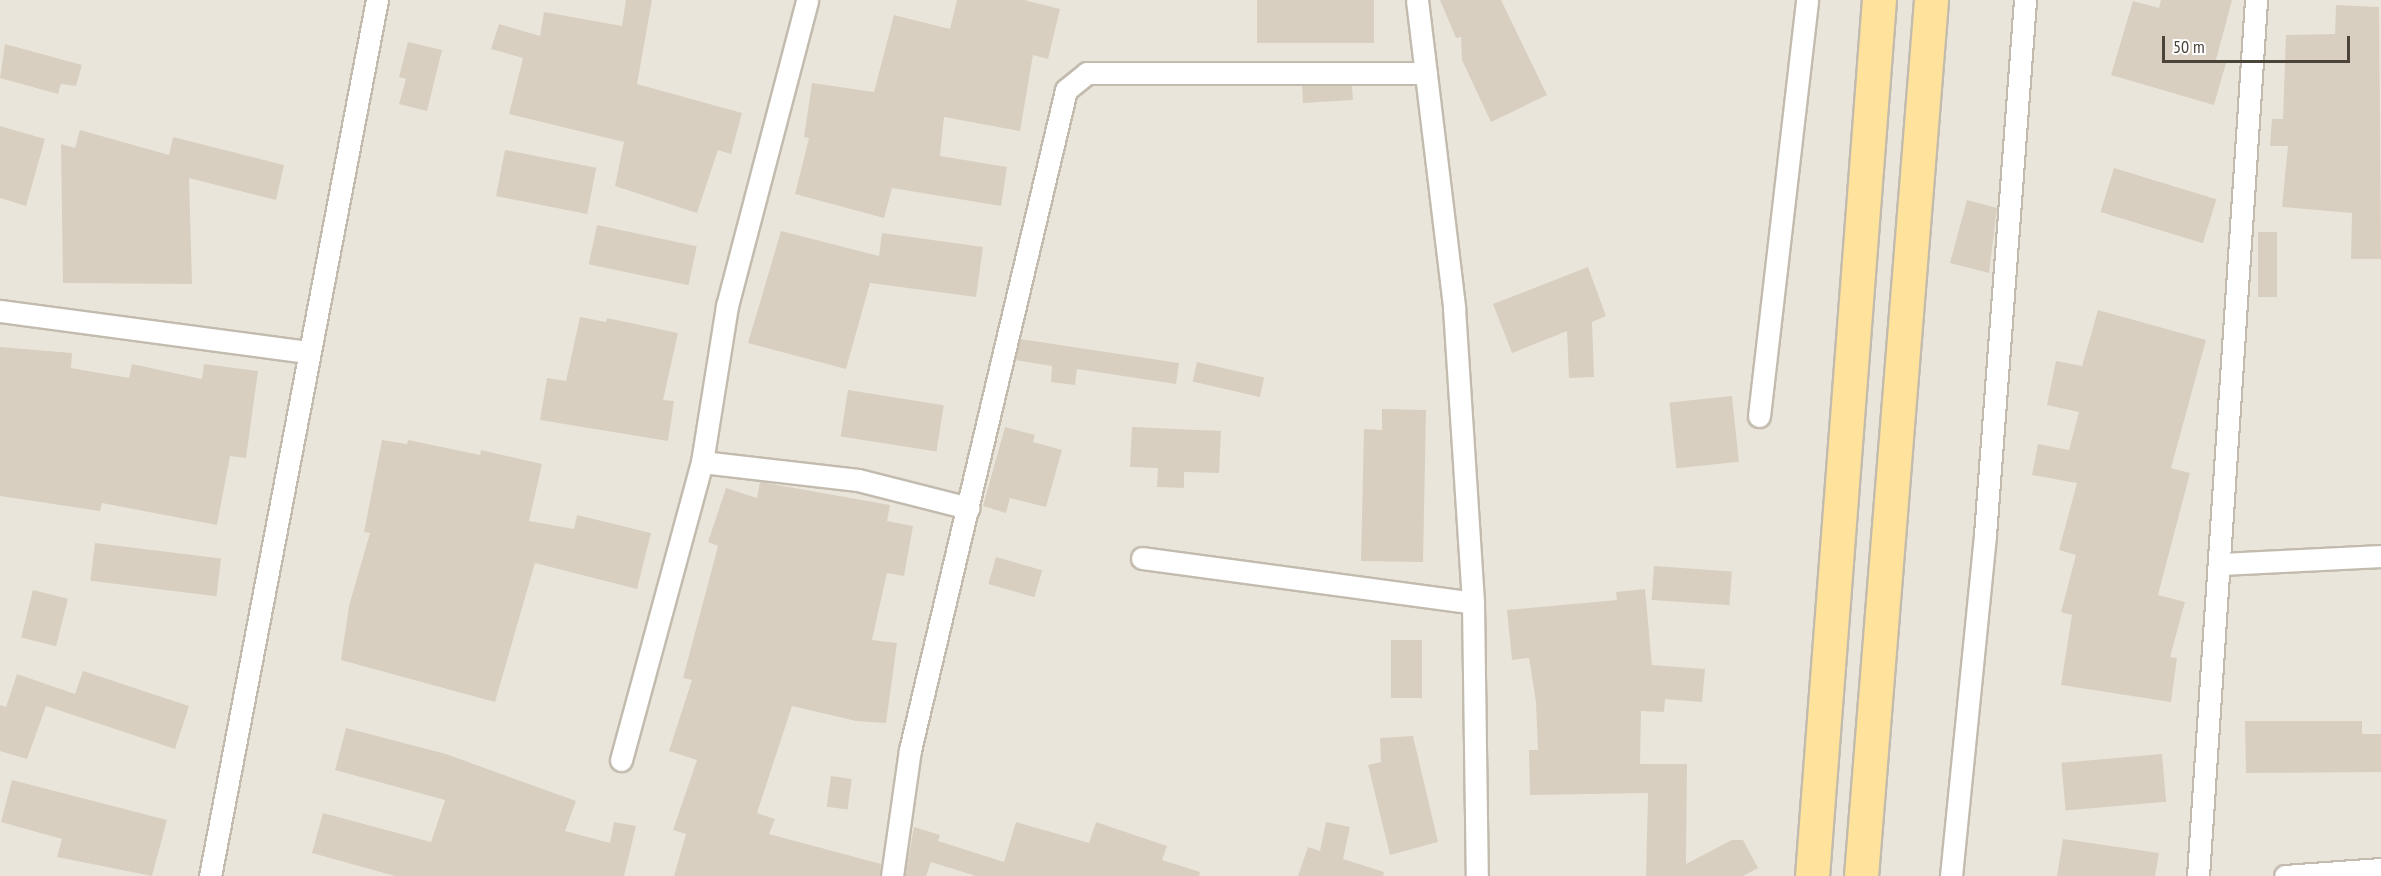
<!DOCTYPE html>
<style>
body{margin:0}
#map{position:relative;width:2381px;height:876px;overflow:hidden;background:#f6f3ec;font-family:"PT Sans Narrow",sans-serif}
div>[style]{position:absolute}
.residential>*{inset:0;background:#eae5da;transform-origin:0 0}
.building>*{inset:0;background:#d8cfc1;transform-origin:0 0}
.roads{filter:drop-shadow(2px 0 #c2bbae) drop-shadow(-2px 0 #c2bbae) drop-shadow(0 2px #c2bbae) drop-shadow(0 -2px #c2bbae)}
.minor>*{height:21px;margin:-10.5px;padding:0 10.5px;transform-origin:10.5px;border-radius:10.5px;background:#fff}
.primary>*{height:33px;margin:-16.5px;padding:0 16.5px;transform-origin:16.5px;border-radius:16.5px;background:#ffe39c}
span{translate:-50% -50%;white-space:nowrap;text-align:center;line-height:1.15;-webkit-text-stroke:4.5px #fff;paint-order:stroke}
.scale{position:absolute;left:2162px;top:36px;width:188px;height:27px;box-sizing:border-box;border:3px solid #4b4439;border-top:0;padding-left:8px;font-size:18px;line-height:21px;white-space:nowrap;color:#4b4439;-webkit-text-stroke:4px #fff;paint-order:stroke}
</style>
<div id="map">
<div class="residential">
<div style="left:0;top:0;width:2381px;height:876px"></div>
</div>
<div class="building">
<div style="clip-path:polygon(626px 0,652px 0,637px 84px,742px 113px,731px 154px,718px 150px,697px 213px,615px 186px,624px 142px,509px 114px,523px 58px,491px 49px,499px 24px,540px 36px,544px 12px,622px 26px)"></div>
<div style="clip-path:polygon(957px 0,1024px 0,1060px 9px,1048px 59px,1033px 55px,1020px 131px,944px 117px,940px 156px,1007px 167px,1001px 206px,892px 188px,884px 218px,795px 194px,809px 138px,804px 137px,812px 83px,874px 92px,894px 15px,950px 29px)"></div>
<div style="left:1257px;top:0;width:117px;height:43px"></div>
<div style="clip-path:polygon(1440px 0,1501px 0,1547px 95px,1491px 122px,1462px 60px,1461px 37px,1456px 38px)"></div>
<div style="clip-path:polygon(2161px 0,2232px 0,2216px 60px,2226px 63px,2214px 105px,2111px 75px,2133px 1px,2159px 8px)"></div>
<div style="clip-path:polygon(2336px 5px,2379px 7px,2381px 259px,2351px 259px,2352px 213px,2282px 207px,2288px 146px,2270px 146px,2272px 119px,2283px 119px,2286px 35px,2335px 34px)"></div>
<div style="clip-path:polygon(408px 42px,442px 50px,427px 111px,399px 104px,406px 79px,399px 77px)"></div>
<div style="clip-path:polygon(5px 44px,82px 65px,76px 86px,61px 84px,58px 94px,0 78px)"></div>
<div style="clip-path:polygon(1302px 86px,1352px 86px,1353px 100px,1303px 103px)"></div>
<div style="clip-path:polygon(0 126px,45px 139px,26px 206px,0 198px)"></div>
<div style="clip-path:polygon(80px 130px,169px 155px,173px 137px,284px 165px,276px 200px,189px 178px,192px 284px,63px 283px,61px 144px,75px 148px)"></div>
<div style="left:505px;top:150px;width:93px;height:47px;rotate:11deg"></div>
<div style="left:2114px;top:168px;width:107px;height:46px;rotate:17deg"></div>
<div style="clip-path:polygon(1967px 200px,1997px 208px,1989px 273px,1950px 263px)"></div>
<div style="left:597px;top:225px;width:102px;height:40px;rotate:12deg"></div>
<div style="clip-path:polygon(781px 231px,879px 256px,882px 233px,983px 247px,976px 297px,870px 283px,846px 369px,748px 343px)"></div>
<div style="left:2258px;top:232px;width:19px;height:65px"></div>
<div style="clip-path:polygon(1588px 267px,1606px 316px,1592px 322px,1594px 377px,1569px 378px,1567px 331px,1512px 353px,1493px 304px)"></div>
<div style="clip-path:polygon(2098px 310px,2206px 340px,2171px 468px,2190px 473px,2158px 595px,2185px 602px,2170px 657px,2177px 658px,2171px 702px,2061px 685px,2072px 615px,2061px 612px,2076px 555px,2059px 550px,2077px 483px,2032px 475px,2038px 444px,2069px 450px,2079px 412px,2047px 405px,2056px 361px,2082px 366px)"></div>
<div style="clip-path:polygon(580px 317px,606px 322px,607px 318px,678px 333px,663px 400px,674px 401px,668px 441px,540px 420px,547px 378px,566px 381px)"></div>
<div style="clip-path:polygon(1020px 339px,1179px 363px,1176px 384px,1077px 369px,1075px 385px,1051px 382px,1052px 366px,1015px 360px)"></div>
<div style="clip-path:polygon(0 347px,72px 353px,71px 368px,129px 378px,132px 364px,202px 379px,204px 364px,258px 371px,246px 458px,230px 456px,217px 525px,102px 503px,100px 511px,0 496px)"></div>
<div style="left:1197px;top:362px;width:69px;height:20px;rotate:13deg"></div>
<div style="left:848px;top:390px;width:97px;height:47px;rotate:9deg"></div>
<div style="left:1732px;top:396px;width:66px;height:63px;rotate:84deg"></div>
<div style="clip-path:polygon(1382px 409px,1426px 410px,1423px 562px,1361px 561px,1364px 429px,1382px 430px)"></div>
<div style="clip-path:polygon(1005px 427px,1035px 435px,1033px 442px,1062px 450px,1046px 507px,1010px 498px,1006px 513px,983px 506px)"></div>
<div style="clip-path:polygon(1132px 427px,1221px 431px,1219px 473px,1184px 472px,1184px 488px,1157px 487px,1158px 468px,1130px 467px)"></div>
<div style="clip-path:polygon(382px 440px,407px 444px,408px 440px,480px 455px,481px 450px,542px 464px,529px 521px,574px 529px,577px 515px,651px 533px,637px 589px,535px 563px,495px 702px,341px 660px,349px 606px,370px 533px,364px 532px)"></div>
<div style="clip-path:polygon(760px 482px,890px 505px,887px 521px,913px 526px,904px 576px,887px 573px,872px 640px,897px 643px,886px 723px,856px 721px,792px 706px,757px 813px,775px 819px,769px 834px,881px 864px,880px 876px,674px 876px,686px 834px,673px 830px,697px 760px,669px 751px,692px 680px,683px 678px,718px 546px,708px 542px,726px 488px,757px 498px)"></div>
<div style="left:95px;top:543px;width:127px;height:38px;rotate:7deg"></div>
<div style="left:996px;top:557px;width:48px;height:28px;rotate:16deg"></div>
<div style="left:1654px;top:566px;width:78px;height:34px;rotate:4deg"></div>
<div style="clip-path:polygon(1645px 589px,1652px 665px,1705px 669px,1702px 702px,1665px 699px,1664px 712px,1641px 711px,1640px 764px,1687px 764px,1686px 864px,1732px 840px,1743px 840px,1758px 868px,1743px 876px,1646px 876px,1648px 793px,1530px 795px,1529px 750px,1538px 750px,1536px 702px,1529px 658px,1512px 660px,1507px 610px,1617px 600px,1616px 592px)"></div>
<div style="left:33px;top:590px;width:36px;height:49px;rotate:14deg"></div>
<div style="left:1391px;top:640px;width:31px;height:58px"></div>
<div style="clip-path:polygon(83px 671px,189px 706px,175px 749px,46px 706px,27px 759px,0 751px,0 705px,6px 707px,17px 674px,75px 694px)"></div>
<div style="clip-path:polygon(2245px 721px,2362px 721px,2362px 734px,2381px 734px,2381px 772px,2246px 773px)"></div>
<div style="clip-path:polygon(346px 728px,446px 754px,576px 801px,565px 831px,610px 843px,614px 822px,636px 826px,624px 876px,395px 876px,312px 853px,323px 813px,431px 842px,445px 800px,335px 770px)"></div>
<div style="clip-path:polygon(1413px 736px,1438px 842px,1390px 855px,1368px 765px,1381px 762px,1380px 738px)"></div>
<div style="left:2162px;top:754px;width:48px;height:101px;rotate:85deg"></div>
<div style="left:831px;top:776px;width:21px;height:31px;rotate:8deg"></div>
<div style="clip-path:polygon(12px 780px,167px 820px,152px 876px,57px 857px,62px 839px,1px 822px)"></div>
<div style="clip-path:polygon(1016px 822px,1089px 843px,1096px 822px,1167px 846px,1162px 860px,1200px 872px,1199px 876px,976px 876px,931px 862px,926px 876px,905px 876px,914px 827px,940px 835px,938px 841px,1004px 862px)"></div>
<div style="clip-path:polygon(1326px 822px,1350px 827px,1343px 859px,1384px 872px,1383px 876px,1298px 876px,1308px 847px,1320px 851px)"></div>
<div style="clip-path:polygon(2063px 839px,2159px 853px,2155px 876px,2057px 876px)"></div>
</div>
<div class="roads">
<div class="minor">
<div style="left:1417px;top:0;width:310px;rotate:83.1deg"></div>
<div style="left:1454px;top:308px;width:296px;rotate:86.3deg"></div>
<div style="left:1473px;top:603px;width:273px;rotate:89.2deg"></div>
<div style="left:0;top:311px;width:311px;rotate:7.6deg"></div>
<div style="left:1759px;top:416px;width:419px;rotate:-83.4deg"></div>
<div style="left:702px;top:462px;width:157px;rotate:6.6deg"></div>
<div style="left:858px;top:480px;width:114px;rotate:14.2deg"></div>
<div style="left:1142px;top:558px;width:334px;rotate:7.7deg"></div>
<div style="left:2222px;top:564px;width:159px;rotate:-2.9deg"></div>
<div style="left:621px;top:760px;width:309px;rotate:-74.8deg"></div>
<div style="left:702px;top:462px;width:158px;rotate:-80.9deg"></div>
<div style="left:727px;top:306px;width:316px;rotate:-75.3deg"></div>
<div style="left:210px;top:876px;width:892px;rotate:-79.21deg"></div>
<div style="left:892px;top:876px;width:127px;rotate:-81.9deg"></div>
<div style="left:910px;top:750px;width:678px;rotate:-76.7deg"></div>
<div style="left:1066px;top:90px;width:27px;rotate:-39deg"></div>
<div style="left:1087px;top:73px;width:339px"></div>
<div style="left:1951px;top:876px;width:343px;rotate:-84.3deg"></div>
<div style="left:1985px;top:535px;width:536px;rotate:-85.72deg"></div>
<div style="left:2198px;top:876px;width:878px;rotate:-86.21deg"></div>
<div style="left:2285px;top:876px;width:96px;rotate:-4.2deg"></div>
</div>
<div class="primary">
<div style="left:1812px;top:876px;width:879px;rotate:-85.63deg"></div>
<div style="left:1861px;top:876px;width:879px;rotate:-85.43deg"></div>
</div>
</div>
<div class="scale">50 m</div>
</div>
